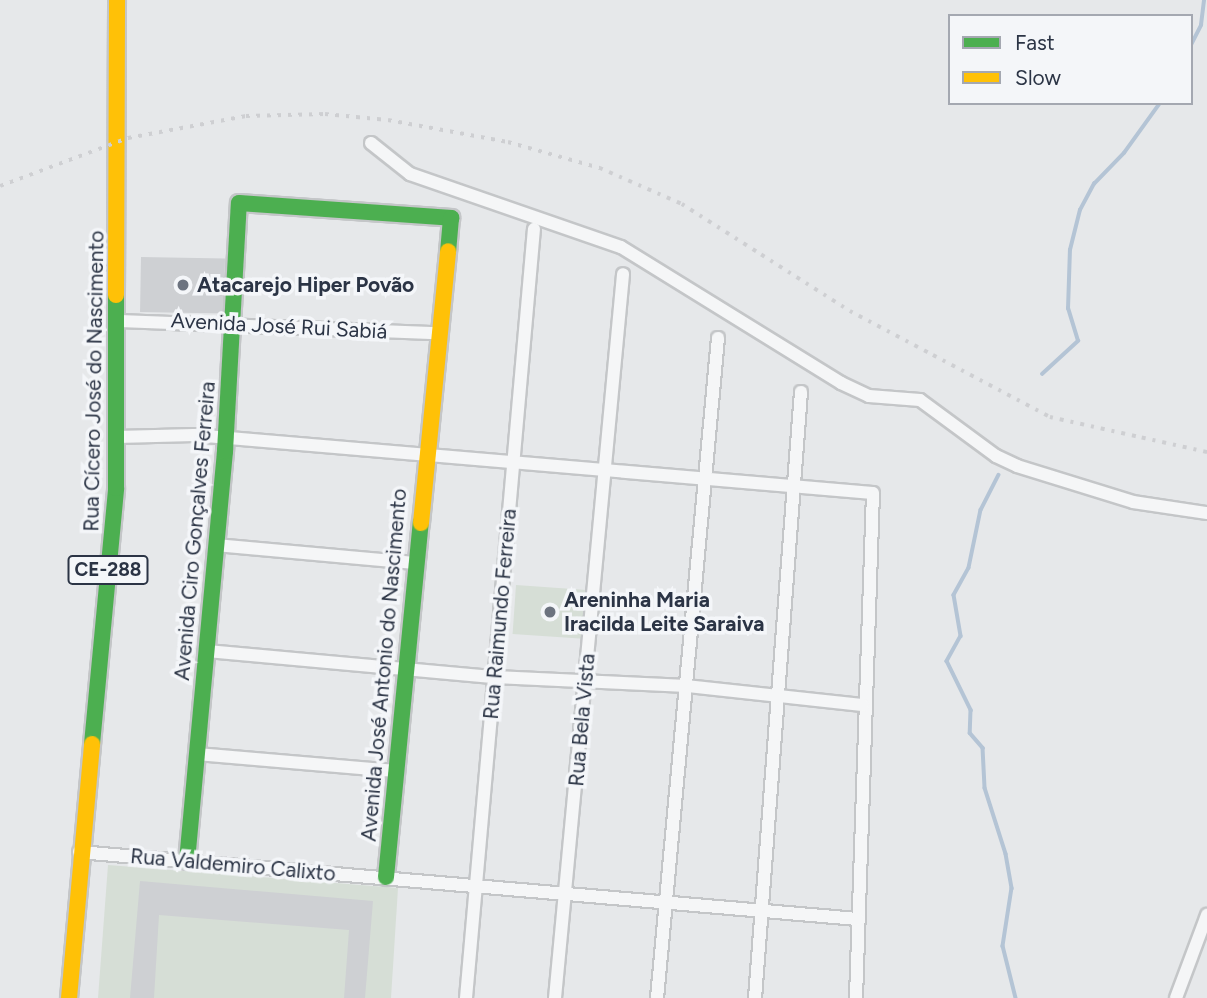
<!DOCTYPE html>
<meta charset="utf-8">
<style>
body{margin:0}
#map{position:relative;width:1207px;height:998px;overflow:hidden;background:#e6e8ea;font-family:Figtree,sans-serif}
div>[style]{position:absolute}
.green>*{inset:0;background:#d6ded6;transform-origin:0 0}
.stream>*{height:3.5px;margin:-1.75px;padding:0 1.75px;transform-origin:1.75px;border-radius:1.75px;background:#b4c4d5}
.building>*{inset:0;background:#ced0d3;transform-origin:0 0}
.roads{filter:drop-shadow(2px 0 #c4c6c8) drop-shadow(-2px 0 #c4c6c8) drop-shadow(0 2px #c4c6c8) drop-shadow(0 -2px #c4c6c8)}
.street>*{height:12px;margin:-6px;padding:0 6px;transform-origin:6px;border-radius:6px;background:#f5f6f7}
.fast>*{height:16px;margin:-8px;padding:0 8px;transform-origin:8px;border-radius:8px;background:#4caf50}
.slow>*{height:16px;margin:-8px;padding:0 8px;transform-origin:8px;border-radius:8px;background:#ffc107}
.rail>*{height:3.5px;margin-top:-1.75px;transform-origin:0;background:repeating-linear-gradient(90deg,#cecfd2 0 3.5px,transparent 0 10.5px)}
.dots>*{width:19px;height:19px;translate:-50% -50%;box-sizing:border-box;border:4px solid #f4f6f9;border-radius:50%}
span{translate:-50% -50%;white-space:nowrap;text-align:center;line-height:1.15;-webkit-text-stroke:7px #f4f6f9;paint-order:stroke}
.shield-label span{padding:2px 5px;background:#f4f6f9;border:2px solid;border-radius:5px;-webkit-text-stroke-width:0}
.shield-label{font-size:19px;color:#2b3445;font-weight:700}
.poi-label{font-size:21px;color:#2b3445;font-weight:700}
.left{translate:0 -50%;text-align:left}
.street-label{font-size:21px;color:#2b3445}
.legend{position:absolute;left:948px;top:14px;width:245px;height:91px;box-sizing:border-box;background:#f4f6f9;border:2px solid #a4a8b1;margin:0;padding:9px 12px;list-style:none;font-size:21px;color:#2b3445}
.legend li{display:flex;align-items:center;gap:14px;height:35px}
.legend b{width:35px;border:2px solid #a4a8b1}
</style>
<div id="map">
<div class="green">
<div style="left:516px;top:585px;width:71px;height:49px;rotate:4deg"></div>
<div style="clip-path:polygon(108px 865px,398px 888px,391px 998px,98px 998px)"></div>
</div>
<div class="stream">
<div style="left:1191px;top:45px;width:22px;rotate:-63deg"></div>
<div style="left:1201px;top:25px;width:25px;rotate:-83deg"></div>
<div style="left:1042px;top:374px;width:49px;rotate:-42.5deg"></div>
<div style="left:1078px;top:341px;width:34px;rotate:-107deg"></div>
<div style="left:1068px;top:309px;width:59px;rotate:-88.1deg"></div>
<div style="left:1070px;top:250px;width:41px;rotate:-76deg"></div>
<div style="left:1080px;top:210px;width:30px;rotate:-62deg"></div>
<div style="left:1094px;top:184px;width:43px;rotate:-45.9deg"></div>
<div style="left:1124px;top:153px;width:62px;rotate:-54.2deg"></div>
<div style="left:999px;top:475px;width:39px;rotate:117deg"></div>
<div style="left:981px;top:510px;width:59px;rotate:101.7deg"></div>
<div style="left:969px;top:568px;width:31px;rotate:119deg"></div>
<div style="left:954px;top:595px;width:42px;rotate:80.3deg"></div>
<div style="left:961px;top:636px;width:29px;rotate:119deg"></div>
<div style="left:947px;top:661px;width:55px;rotate:63.9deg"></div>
<div style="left:971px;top:710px;width:23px;rotate:92deg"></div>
<div style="left:970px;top:733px;width:20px;rotate:49deg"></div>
<div style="left:983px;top:748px;width:40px;rotate:87.1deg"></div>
<div style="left:985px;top:788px;width:69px;rotate:72.3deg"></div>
<div style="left:1006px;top:854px;width:35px;rotate:80deg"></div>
<div style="left:1012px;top:888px;width:59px;rotate:98.8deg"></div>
<div style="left:1003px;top:946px;width:54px;rotate:76deg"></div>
</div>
<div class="building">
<div style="left:141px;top:257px;width:84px;height:55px;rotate:1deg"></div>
<div style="clip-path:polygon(140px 881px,373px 901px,365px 998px,344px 998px,349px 930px,159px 915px,154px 998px,130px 998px)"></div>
</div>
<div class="roads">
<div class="street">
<div style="left:371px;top:143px;width:50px;rotate:38.5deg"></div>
<div style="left:410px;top:174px;width:223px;rotate:19.1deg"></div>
<div style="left:621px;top:247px;width:259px;rotate:31.7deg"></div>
<div style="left:841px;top:383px;width:31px;rotate:25deg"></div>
<div style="left:869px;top:396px;width:51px;rotate:4.5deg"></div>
<div style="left:920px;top:400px;width:94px;rotate:36.4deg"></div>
<div style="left:996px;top:456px;width:23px;rotate:25deg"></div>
<div style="left:1017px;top:466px;width:121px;rotate:17.2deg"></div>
<div style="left:1133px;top:502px;width:75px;rotate:8.5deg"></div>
<div style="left:119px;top:321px;width:319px;rotate:2.2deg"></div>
<div style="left:117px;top:437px;width:77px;rotate:-1.5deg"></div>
<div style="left:194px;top:435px;width:681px;rotate:4.88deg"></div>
<div style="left:873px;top:493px;width:505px;rotate:91.93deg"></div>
<div style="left:216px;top:545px;width:199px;rotate:5.2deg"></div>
<div style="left:207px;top:651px;width:289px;rotate:5.2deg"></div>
<div style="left:495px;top:677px;width:192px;rotate:2.7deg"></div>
<div style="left:687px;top:686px;width:177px;rotate:6.2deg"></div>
<div style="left:197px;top:754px;width:199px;rotate:4.9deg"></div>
<div style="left:79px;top:852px;width:782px;rotate:4.92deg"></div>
<div style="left:466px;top:998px;width:772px;rotate:-84.95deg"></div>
<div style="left:555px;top:998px;width:727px;rotate:-84.63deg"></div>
<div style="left:657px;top:998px;width:663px;rotate:-84.72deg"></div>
<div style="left:755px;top:998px;width:608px;rotate:-85.66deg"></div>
<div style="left:1176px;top:998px;width:89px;rotate:-69.5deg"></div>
</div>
<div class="fast">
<div style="left:92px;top:744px;width:257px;rotate:-84.6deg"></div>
<div style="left:116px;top:488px;width:193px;rotate:-90deg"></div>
<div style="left:187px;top:861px;width:412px;rotate:-84.7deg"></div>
<div style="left:225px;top:451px;width:248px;rotate:-86.8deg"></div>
<div style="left:239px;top:203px;width:213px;rotate:4deg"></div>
<div style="left:451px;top:218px;width:33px;rotate:95deg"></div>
<div style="left:386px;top:877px;width:356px;rotate:-84.4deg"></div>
</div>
<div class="slow">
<div style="left:116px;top:295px;width:295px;rotate:-89.8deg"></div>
<div style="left:421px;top:523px;width:273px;rotate:-84.3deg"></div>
<div style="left:69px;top:998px;width:255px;rotate:-84.8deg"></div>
</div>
</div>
<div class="rail">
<div style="left:0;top:186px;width:137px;rotate:-20.6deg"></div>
<div style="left:128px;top:138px;width:120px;rotate:-10.6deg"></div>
<div style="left:246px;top:116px;width:79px;rotate:-1.5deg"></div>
<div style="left:325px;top:114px;width:63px;rotate:5.4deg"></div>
<div style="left:388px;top:120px;width:122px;rotate:10.4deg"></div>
<div style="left:508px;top:142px;width:96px;rotate:15.8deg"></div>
<div style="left:600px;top:168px;width:90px;rotate:23.7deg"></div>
<div style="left:682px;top:204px;width:199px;rotate:32.5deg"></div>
<div style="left:850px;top:311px;width:226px;rotate:27.9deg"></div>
<div style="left:1050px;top:417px;width:161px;rotate:12.6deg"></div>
</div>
<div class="dots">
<div style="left:183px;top:285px;background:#6c737f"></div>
<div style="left:550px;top:612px;background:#6c737f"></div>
</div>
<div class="shield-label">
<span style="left:108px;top:570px">CE-288</span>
</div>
<div class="poi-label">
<span class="left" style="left:197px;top:285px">Atacarejo Hiper Povão</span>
<span class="left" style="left:564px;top:612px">Areninha Maria<br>Iracilda Leite Saraiva</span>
</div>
<div class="street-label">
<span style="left:279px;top:326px;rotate:3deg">Avenida José Rui Sabiá</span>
<span style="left:94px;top:381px;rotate:-89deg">Rua Cícero José do Nascimento</span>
<span style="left:195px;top:531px;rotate:-85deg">Avenida Ciro Gonçalves Ferreira</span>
<span style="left:500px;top:614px;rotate:-85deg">Rua Raimundo Ferreira</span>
<span style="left:384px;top:665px;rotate:-85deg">Avenida José Antonio do Nascimento</span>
<span style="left:582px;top:720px;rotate:-85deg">Rua Bela Vista</span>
<span style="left:233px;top:865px;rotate:5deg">Rua Valdemiro Calixto</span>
</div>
<ul class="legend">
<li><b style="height:9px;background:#4caf50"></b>Fast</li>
<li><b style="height:9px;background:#ffc107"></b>Slow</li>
</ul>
</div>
